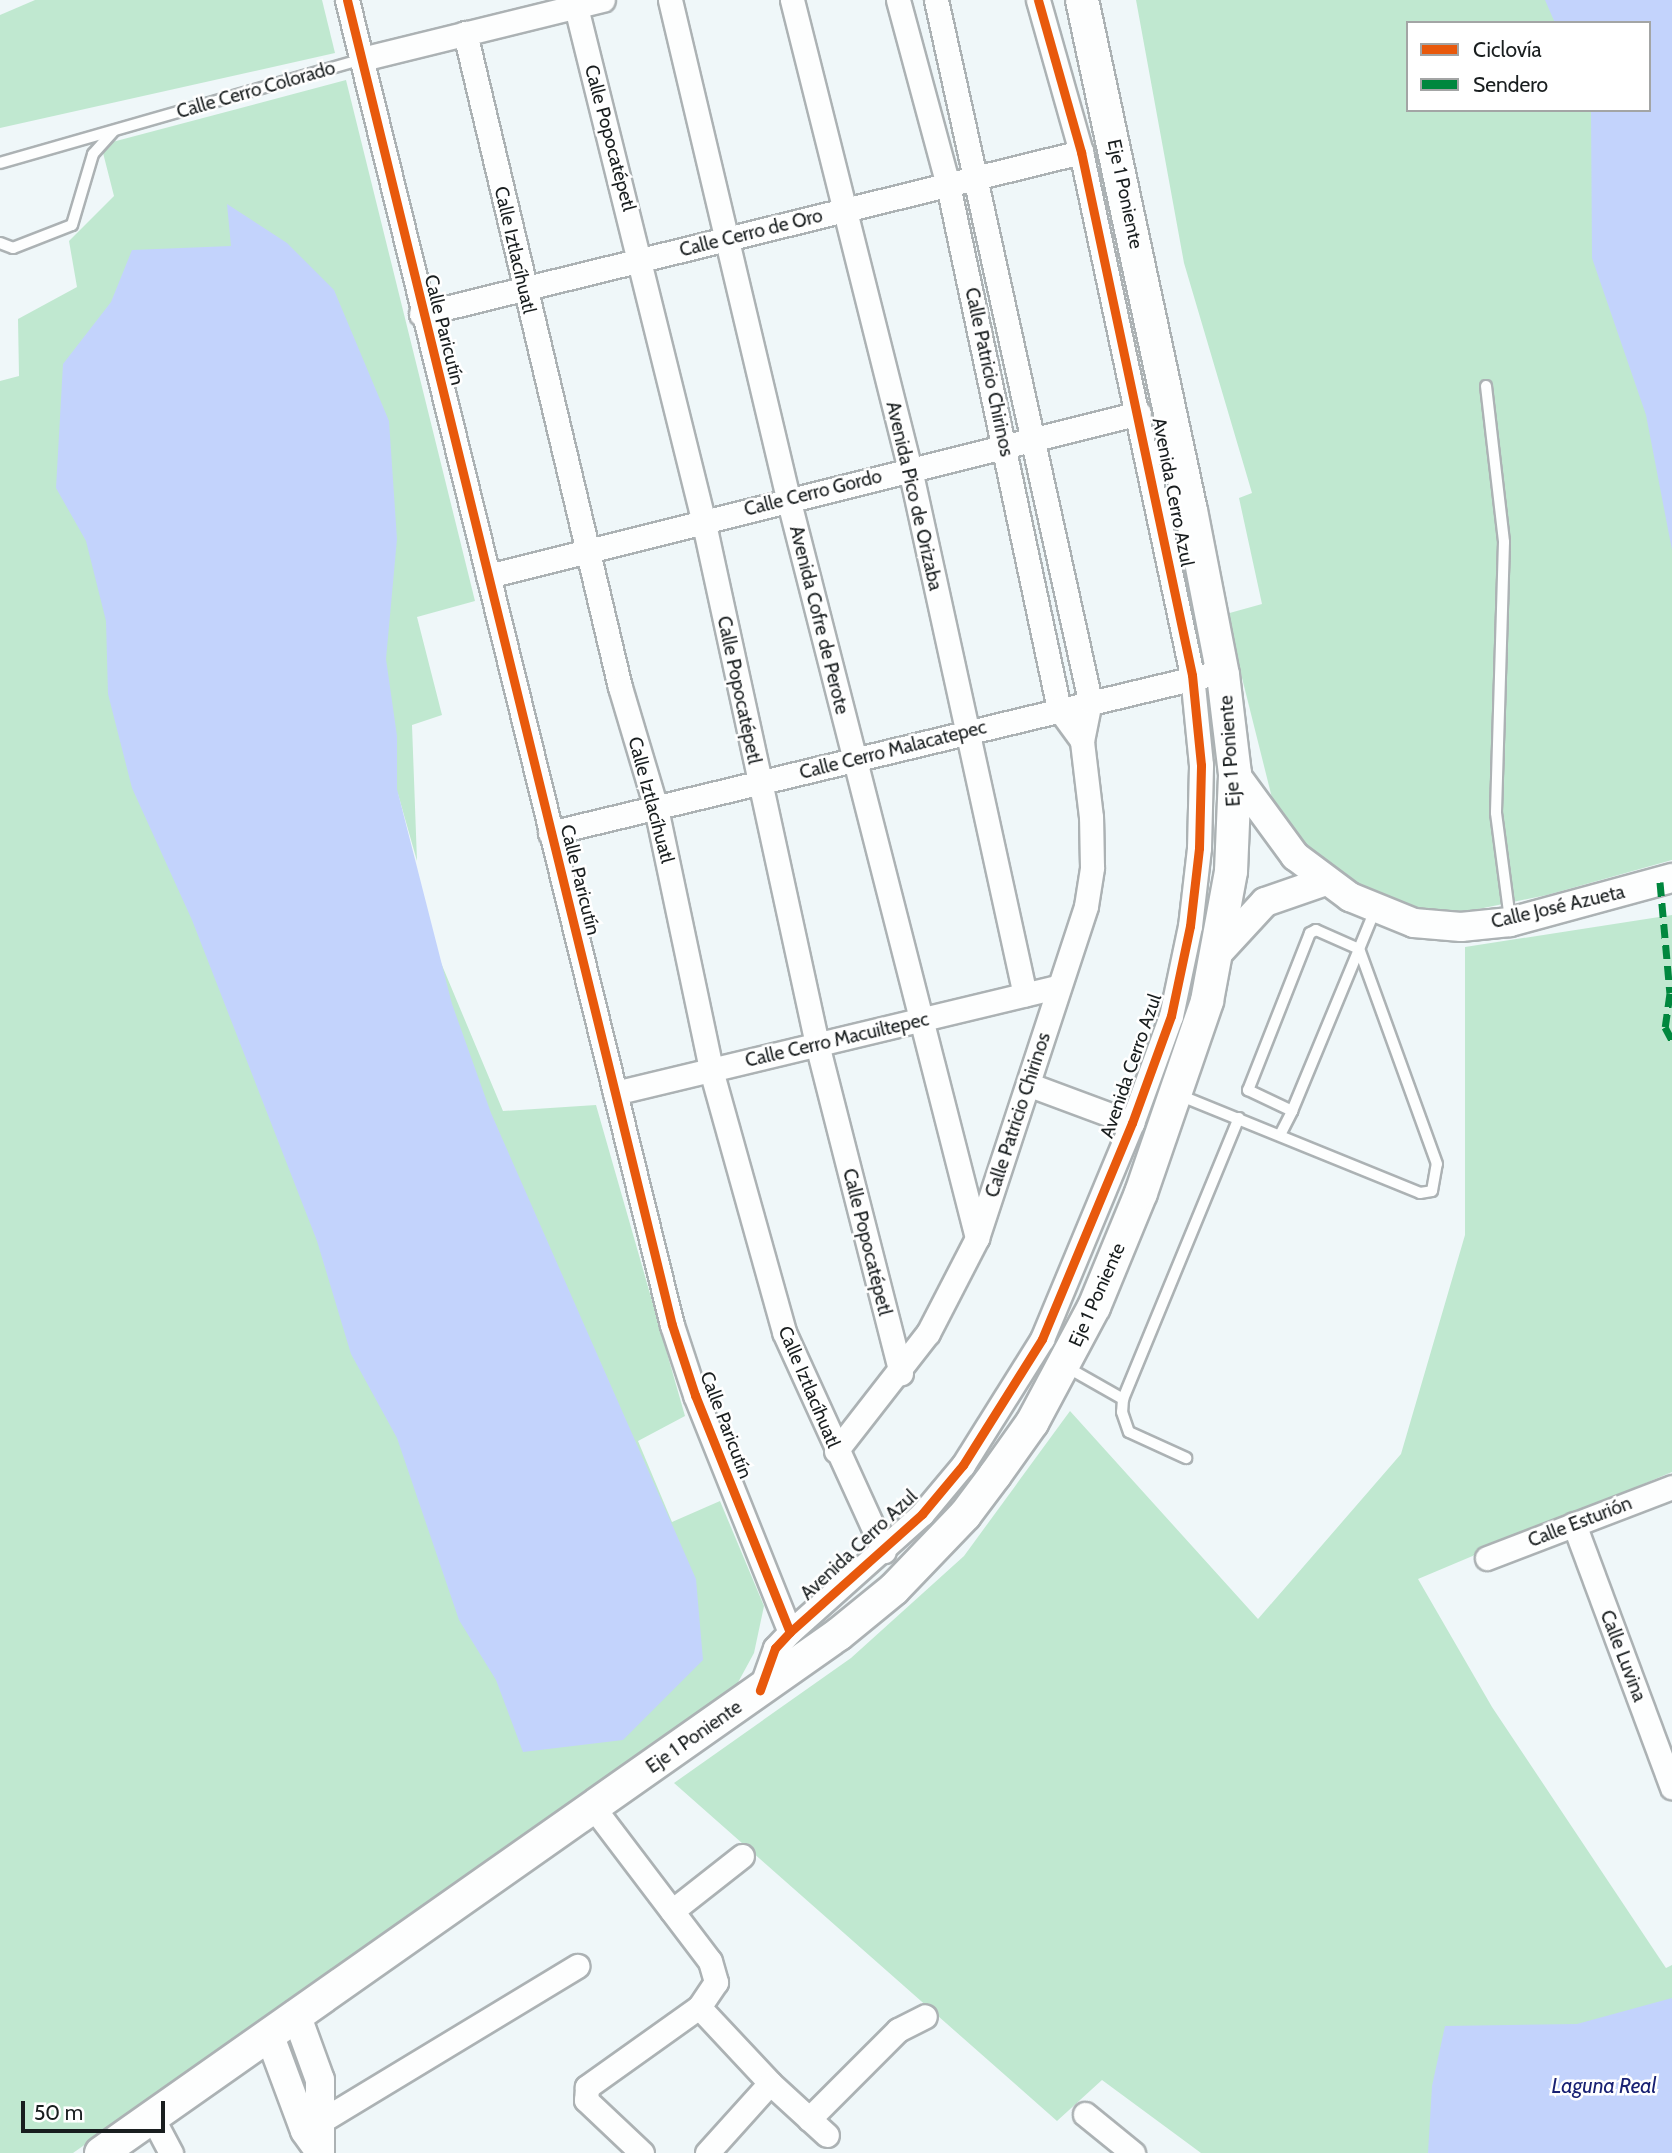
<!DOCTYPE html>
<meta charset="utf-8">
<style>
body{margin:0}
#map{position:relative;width:1672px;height:2153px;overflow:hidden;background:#eff7f9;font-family:Cabin,sans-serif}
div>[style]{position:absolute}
.green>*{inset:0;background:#c0e8d0}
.water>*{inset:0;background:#c3d3fc}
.roads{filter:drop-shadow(2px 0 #acb2b4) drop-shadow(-2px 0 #acb2b4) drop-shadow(0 2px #acb2b4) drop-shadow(0 -2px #acb2b4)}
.service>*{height:10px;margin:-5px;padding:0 5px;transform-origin:5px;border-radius:5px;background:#fdfefe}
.minor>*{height:23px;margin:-11.5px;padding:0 11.5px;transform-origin:11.5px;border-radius:11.5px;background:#fdfefe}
.tertiary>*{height:28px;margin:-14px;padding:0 14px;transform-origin:14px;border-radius:14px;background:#fdfefe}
.secondary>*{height:32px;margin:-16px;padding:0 16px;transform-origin:16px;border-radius:16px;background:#fdfefe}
.quiet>*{height:7px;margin-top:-3.5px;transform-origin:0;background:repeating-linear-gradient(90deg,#00873e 0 14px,transparent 0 21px)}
.cycleway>*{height:9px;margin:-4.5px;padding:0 4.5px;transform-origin:4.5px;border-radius:4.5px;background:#e8590c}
span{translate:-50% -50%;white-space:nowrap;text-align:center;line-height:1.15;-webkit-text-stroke:5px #fff;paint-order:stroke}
.street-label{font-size:19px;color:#191e1f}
.water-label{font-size:21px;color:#192273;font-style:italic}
.legend{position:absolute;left:1406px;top:21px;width:245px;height:91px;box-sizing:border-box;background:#fff;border:2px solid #a3a5a5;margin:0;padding:9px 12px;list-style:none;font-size:21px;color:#191e1f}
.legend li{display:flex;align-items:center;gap:14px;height:35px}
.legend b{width:35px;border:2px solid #a3a5a5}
.scale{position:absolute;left:21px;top:2101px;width:144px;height:32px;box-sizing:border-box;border:4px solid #191e1f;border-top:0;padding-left:9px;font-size:21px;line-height:24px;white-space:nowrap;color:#191e1f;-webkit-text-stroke:5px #fff;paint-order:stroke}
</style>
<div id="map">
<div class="green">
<div style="clip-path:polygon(35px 0,322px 0,335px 53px,0 128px,0 15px)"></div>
<div style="clip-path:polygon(evenodd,1136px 0,1672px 0,1672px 860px,1547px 895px,1469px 911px,1414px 911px,1372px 898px,1330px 871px,1297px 838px,1272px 798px,1226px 614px,1262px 604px,1239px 498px,1252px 493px,1184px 263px,1136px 0,1408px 23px,1649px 23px,1649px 110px,1408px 110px,1408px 23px)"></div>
<div style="clip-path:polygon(346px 80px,475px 601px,417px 617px,442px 715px,412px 725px,417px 861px,398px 794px,395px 853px,503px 1111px,596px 1105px,685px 1416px,638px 1441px,672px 1522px,720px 1501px,764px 1606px,754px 1653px,735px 1688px,73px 2153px,0 2153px,0 381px,19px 376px,18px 319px,77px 287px,69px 241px,114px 196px,101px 145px)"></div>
<div style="clip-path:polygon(1672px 915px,1672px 1472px,1418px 1579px,1492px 1707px,1666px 1968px,1672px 1965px,1672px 2153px,1201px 2153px,1102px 2080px,1057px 2121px,674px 1783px,851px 1658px,964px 1556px,1070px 1411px,1258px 1619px,1401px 1454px,1465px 1235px,1465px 947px)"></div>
</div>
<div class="water">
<div style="clip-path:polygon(1545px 0,1672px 0,1672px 550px,1646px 415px,1592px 258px,1591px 110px,1649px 110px,1649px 23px,1555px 23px)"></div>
<div style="clip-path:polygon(227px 204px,287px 243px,334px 290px,389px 421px,397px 539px,386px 659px,397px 736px,397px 789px,452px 1004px,491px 1113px,696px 1579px,703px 1660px,623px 1740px,523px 1752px,496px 1680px,459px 1620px,397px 1438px,351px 1354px,317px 1241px,192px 920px,132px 788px,108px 694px,106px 621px,86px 541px,56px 488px,63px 364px,111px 302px,132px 250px,231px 246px)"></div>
<div style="clip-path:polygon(1672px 1998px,1672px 2153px,1428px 2153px,1432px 2086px,1445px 2026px,1577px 2024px)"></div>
</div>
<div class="roads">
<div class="service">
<div style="left:0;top:163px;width:377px;rotate:-16deg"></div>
<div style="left:0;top:243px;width:14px;rotate:21deg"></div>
<div style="left:13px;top:248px;width:63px;rotate:-21.3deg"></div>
<div style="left:72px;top:225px;width:74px;rotate:-73.5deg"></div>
<div style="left:93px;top:154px;width:31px;rotate:-48deg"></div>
<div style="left:1486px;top:386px;width:157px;rotate:83.4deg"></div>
<div style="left:1504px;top:542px;width:271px;rotate:91.7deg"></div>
<div style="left:1496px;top:813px;width:108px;rotate:82.5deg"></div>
<div style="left:1179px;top:1095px;width:260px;rotate:22.1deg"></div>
<div style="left:1420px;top:1193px;width:12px;rotate:-9deg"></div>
<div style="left:1432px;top:1191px;width:27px;rotate:-80deg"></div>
<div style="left:1437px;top:1164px;width:229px;rotate:-109.9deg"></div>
<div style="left:1359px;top:949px;width:42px;rotate:-67.7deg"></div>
<div style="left:1280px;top:1135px;width:27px;rotate:-63deg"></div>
<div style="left:1292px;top:1111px;width:175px;rotate:-67.5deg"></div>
<div style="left:1359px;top:949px;width:47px;rotate:-156.2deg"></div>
<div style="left:1316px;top:930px;width:7px;rotate:153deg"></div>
<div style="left:1310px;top:933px;width:169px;rotate:111.5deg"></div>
<div style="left:1248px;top:1090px;width:49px;rotate:25.5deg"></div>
<div style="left:1065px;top:1366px;width:67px;rotate:29.6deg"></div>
<div style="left:1123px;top:1399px;width:304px;rotate:-67.6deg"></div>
<div style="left:1123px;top:1399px;width:13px;rotate:94deg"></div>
<div style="left:1122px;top:1412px;width:21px;rotate:71deg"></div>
<div style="left:1129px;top:1432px;width:63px;rotate:24.5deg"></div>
</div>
<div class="minor">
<div style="left:347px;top:0;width:1364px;rotate:76.22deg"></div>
<div style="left:672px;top:1325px;width:74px;rotate:71.8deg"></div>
<div style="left:695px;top:1395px;width:255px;rotate:68.2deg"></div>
<div style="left:790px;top:1632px;width:22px;rotate:133deg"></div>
<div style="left:775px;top:1648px;width:45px;rotate:109.7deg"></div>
<div style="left:670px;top:0;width:512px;rotate:76.67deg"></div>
<div style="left:788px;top:498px;width:764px;rotate:75.67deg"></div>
<div style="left:792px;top:0;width:484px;rotate:75.9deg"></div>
<div style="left:910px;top:469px;width:538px;rotate:77.67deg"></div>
<div style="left:898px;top:0;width:192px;rotate:74.9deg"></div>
<div style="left:948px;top:185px;width:536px;rotate:78.04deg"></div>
<div style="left:1059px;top:709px;width:39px;rotate:54deg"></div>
<div style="left:576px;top:7px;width:528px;rotate:76.07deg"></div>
<div style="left:703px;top:519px;width:537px;rotate:77.75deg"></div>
<div style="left:817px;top:1044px;width:340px;rotate:75.7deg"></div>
<div style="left:465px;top:33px;width:672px;rotate:76.67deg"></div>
<div style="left:620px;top:687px;width:126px;rotate:73.4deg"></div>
<div style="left:656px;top:808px;width:268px;rotate:78.1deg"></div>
<div style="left:711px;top:1070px;width:272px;rotate:74.4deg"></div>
<div style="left:784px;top:1332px;width:241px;rotate:65.5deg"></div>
<div style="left:362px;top:59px;width:248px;rotate:-13.8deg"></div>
<div style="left:421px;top:314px;width:680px;rotate:-13.79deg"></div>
<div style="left:488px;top:576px;width:671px;rotate:-14.06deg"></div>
<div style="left:550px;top:833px;width:676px;rotate:-13.52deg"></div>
<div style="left:1030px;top:1085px;width:109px;rotate:20.4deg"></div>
<div style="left:615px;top:1093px;width:456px;rotate:-13.5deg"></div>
<div style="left:836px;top:1451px;width:150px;rotate:-52.1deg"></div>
<div style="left:928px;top:1333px;width:107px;rotate:-62.7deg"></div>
<div style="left:977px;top:1238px;width:349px;rotate:-71.8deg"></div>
<div style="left:1086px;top:906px;width:39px;rotate:-81deg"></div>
<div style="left:1092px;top:867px;width:50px;rotate:-91.1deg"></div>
<div style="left:1091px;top:817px;width:77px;rotate:-96.8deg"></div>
<div style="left:1082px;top:741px;width:41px;rotate:-78.7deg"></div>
<div style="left:1090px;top:701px;width:718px;rotate:-102.39deg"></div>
<div style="left:1574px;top:1524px;width:281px;rotate:69.6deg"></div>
<div style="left:1487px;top:1558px;width:198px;rotate:-21deg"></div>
<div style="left:790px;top:1632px;width:177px;rotate:-41.8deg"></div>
<div style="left:922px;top:1514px;width:64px;rotate:-50.1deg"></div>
<div style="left:963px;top:1465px;width:149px;rotate:-57.9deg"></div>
<div style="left:1042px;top:1339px;width:234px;rotate:-67.4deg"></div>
<div style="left:1132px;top:1123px;width:114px;rotate:-70deg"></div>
<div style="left:1171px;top:1016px;width:92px;rotate:-78.1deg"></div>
<div style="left:1190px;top:926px;width:79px;rotate:-83.4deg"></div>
<div style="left:1199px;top:848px;width:83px;rotate:-88.6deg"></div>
<div style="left:1201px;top:765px;width:90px;rotate:-95.7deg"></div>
<div style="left:1192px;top:675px;width:535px;rotate:-101.98deg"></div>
<div style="left:1081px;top:152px;width:158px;rotate:-105.8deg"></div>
<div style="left:593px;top:1807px;width:193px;rotate:52.8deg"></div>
<div style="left:710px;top:1961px;width:22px;rotate:74deg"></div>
<div style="left:716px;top:1982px;width:30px;rotate:124deg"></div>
<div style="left:699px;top:2007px;width:138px;rotate:144.5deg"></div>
<div style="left:587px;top:2087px;width:13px;rotate:94deg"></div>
<div style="left:586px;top:2100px;width:77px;rotate:43.4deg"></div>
<div style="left:672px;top:1911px;width:89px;rotate:-38.2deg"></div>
<div style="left:699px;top:2007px;width:104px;rotate:46.9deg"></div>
<div style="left:770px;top:2083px;width:77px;rotate:42.4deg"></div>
<div style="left:1085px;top:2114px;width:62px;rotate:39.1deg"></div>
<div style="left:152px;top:2117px;width:41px;rotate:62.2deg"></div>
<div style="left:809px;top:2119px;width:126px;rotate:-45deg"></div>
<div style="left:898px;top:2030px;width:30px;rotate:-27deg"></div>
<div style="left:308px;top:2129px;width:315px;rotate:-31.2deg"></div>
<div style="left:707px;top:2153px;width:94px;rotate:-48deg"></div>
</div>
<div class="tertiary">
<div style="left:1235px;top:774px;width:102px;rotate:53.8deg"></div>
<div style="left:1295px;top:856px;width:69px;rotate:36.7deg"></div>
<div style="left:1350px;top:897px;width:69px;rotate:22.1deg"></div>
<div style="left:1414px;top:923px;width:47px;rotate:4.9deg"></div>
<div style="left:1461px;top:927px;width:49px;rotate:-5.8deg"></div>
<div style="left:1510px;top:922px;width:168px;rotate:-15.2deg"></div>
<div style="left:1218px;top:953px;width:69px;rotate:-47.3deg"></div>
<div style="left:1265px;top:902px;width:65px;rotate:-19deg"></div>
<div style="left:296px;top:2014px;width:70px;rotate:70deg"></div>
<div style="left:320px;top:2080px;width:73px;rotate:90deg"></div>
<div style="left:269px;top:2034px;width:103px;rotate:69.6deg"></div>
<div style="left:305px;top:2131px;width:24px;rotate:54deg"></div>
</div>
<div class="secondary">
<div style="left:101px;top:2153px;width:902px;rotate:-35.12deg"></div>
<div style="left:839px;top:1634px;width:71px;rotate:-39.3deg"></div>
<div style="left:894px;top:1589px;width:103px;rotate:-46.2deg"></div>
<div style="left:965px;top:1515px;width:50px;rotate:-53.1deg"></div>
<div style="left:995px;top:1475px;width:64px;rotate:-54.6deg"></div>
<div style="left:1032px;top:1423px;width:132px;rotate:-61.9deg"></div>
<div style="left:1094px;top:1307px;width:123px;rotate:-67.6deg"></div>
<div style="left:1141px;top:1193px;width:203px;rotate:-71deg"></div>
<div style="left:1207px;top:1001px;width:132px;rotate:-79.5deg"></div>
<div style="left:1231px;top:871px;width:97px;rotate:-87.6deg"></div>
<div style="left:1235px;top:774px;width:100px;rotate:-96.9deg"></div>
<div style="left:1223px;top:675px;width:167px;rotate:-101deg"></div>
<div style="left:1191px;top:511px;width:522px;rotate:-102.04deg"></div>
</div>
</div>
<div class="quiet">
<div style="left:1660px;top:882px;width:111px;rotate:84.9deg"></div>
<div style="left:1670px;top:993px;width:34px;rotate:98deg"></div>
<div style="left:1665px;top:1027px;width:15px;rotate:62deg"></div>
</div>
<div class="cycleway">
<div style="left:347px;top:0;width:1364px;rotate:76.22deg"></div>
<div style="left:672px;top:1325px;width:74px;rotate:71.8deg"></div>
<div style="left:695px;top:1395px;width:255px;rotate:68.2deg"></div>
<div style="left:790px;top:1632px;width:22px;rotate:133deg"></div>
<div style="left:775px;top:1648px;width:45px;rotate:109.7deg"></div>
<div style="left:790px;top:1632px;width:177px;rotate:-41.8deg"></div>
<div style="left:922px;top:1514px;width:64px;rotate:-50.1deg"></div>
<div style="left:963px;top:1465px;width:149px;rotate:-57.9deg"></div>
<div style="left:1042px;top:1339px;width:234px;rotate:-67.4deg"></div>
<div style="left:1132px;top:1123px;width:114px;rotate:-70deg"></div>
<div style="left:1171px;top:1016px;width:92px;rotate:-78.1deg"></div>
<div style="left:1190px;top:926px;width:79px;rotate:-83.4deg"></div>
<div style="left:1199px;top:848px;width:83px;rotate:-88.6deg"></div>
<div style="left:1201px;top:765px;width:90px;rotate:-95.7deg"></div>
<div style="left:1192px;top:675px;width:535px;rotate:-101.98deg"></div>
<div style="left:1081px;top:152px;width:158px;rotate:-105.8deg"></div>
</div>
<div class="street-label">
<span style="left:256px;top:90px;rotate:-16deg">Calle Cerro Colorado</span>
<span style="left:610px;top:138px;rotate:75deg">Calle Popocatépetl</span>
<span style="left:1125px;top:194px;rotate:78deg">Eje 1 Poniente</span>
<span style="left:751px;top:233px;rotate:-14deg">Calle Cerro de Oro</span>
<span style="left:515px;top:250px;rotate:77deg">Calle Iztlacíhuatl</span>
<span style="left:444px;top:330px;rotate:76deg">Calle Paricutín</span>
<span style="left:989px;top:372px;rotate:78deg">Calle Patricio Chirinos</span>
<span style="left:1173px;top:492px;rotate:79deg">Avenida Cerro Azul</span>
<span style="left:813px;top:493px;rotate:-14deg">Calle Cerro Gordo</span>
<span style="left:914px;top:496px;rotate:77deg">Avenida Pico de Orizaba</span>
<span style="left:819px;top:620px;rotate:76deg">Avenida Cofre de Perote</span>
<span style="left:739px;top:690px;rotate:78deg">Calle Popocatépetl</span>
<span style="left:893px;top:750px;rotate:-14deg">Calle Cerro Malacatepec</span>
<span style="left:1230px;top:751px;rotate:-94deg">Eje 1 Poniente</span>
<span style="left:651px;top:800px;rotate:75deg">Calle Iztlacíhuatl</span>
<span style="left:580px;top:880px;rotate:76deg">Calle Paricutín</span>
<span style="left:1558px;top:907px;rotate:-13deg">Calle José Azueta</span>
<span style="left:837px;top:1040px;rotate:-13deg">Calle Cerro Macuiltepec</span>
<span style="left:1131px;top:1066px;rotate:-71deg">Avenida Cerro Azul</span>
<span style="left:1018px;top:1115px;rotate:-72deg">Calle Patricio Chirinos</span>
<span style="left:867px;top:1242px;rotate:76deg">Calle Popocatépetl</span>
<span style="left:1097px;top:1295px;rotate:-66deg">Eje 1 Poniente</span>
<span style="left:809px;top:1387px;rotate:67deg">Calle Iztlacíhuatl</span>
<span style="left:726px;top:1425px;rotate:69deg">Calle Paricutín</span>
<span style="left:1580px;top:1522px;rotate:-21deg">Calle Esturión</span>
<span style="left:859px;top:1545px;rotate:-43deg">Avenida Cerro Azul</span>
<span style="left:1623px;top:1656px;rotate:69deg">Calle Luvina</span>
<span style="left:694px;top:1737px;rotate:-35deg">Eje 1 Poniente</span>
</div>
<div class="water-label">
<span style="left:1604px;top:2086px">Laguna Real</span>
</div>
<ul class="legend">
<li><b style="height:9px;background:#e8590c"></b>Ciclovía</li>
<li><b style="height:9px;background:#00873e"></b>Sendero</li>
</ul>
<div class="scale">50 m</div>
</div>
